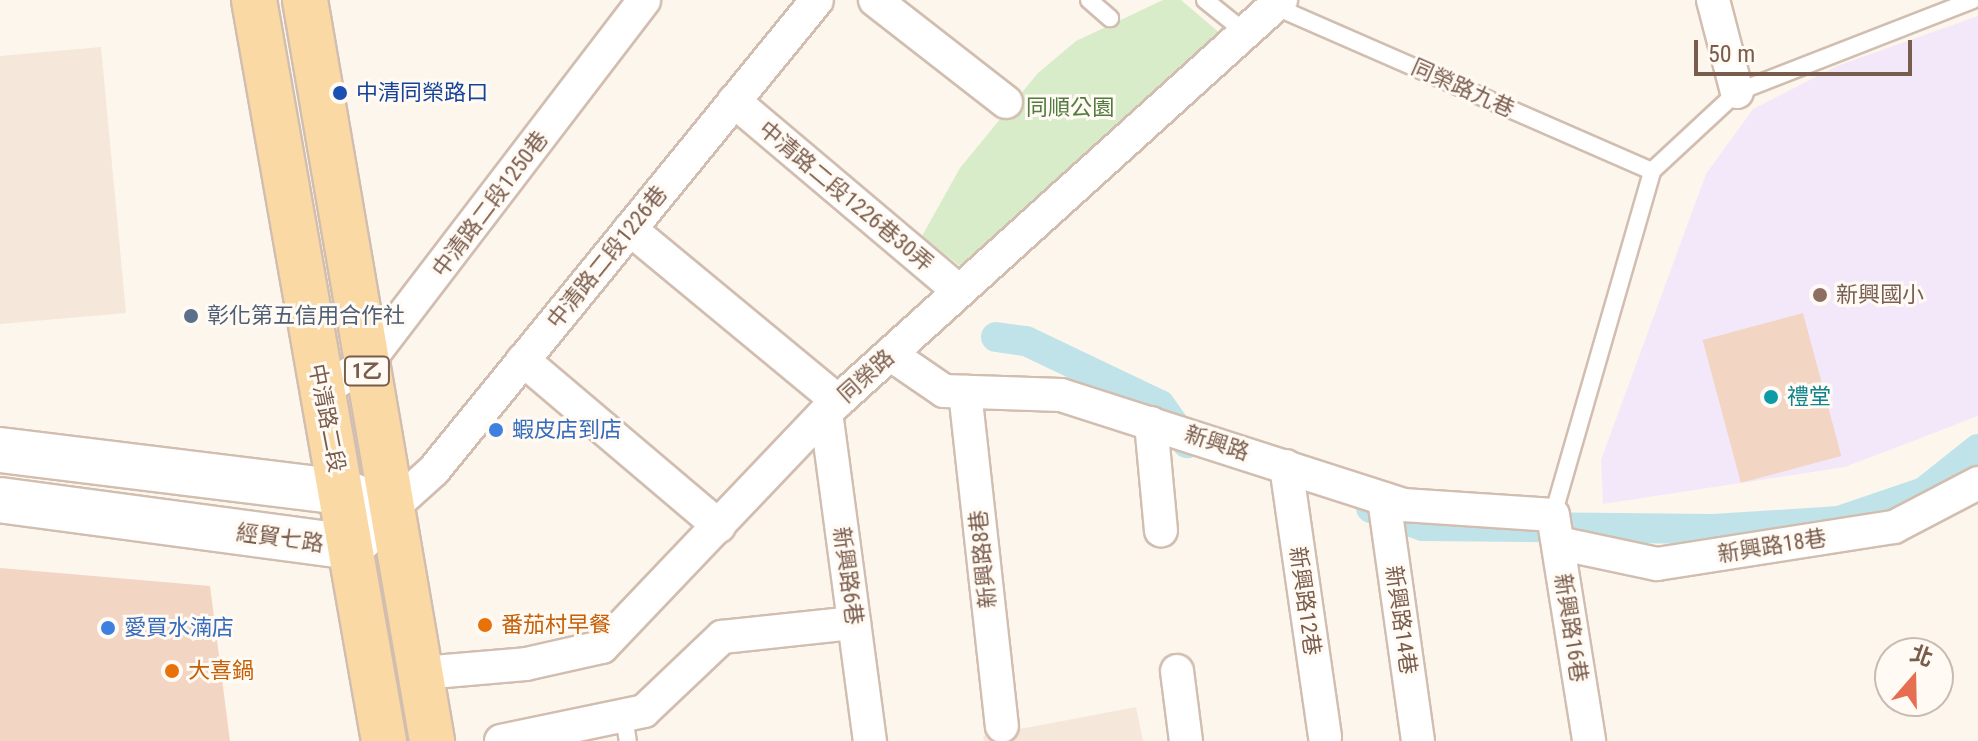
<!DOCTYPE html>
<meta charset="utf-8">
<style>
body{margin:0}
#map{position:relative;width:1978px;height:741px;overflow:hidden;background:#fdf6ec;font-family:"Roboto Condensed","Noto Sans TC",sans-serif}
div>[style]{position:absolute}
.residential>*{inset:0;background:#f5e8da}
.education>*{inset:0;background:#f3e8fa}
.green>*{inset:0;background:#d8ecc9}
.canal>*{height:30px;margin:-15px;padding:0 15px;transform-origin:15px;border-radius:15px;background:#bfe3e8}
.building>*{inset:0;background:#f3d5c3;transform-origin:0 0}
.roads{filter:drop-shadow(2px 0 #d1beb0) drop-shadow(-2px 0 #d1beb0) drop-shadow(0 2px #d1beb0) drop-shadow(0 -2px #d1beb0)}
.lane>*{height:16px;margin:-8px;padding:0 8px;transform-origin:8px;border-radius:8px;background:#fff}
.street>*{height:32px;margin:-16px;padding:0 16px;transform-origin:16px;border-radius:16px;background:#fff}
.secondary>*{height:44px;margin:-22px;padding:0 22px;transform-origin:22px;border-radius:22px;background:#fff}
.primary>*{height:44px;margin:-22px;padding:0 22px;transform-origin:22px;border-radius:22px;background:#fbd9a5}
.dots>*{width:22px;height:22px;translate:-50% -50%;box-sizing:border-box;border:4px solid #fffaf3;border-radius:50%}
span{translate:-50% -50%;white-space:nowrap;text-align:center;line-height:1.15;-webkit-text-stroke:6px #fffaf3;paint-order:stroke}
.shield-label span{padding:2px 6px;background:#fffaf3;border:2px solid;border-radius:6px;-webkit-text-stroke-width:0}
.shield-label{font-size:20px;color:#7a5c4d;font-weight:700}
.street-label{font-size:22px;color:#7a5c4d}
.transit-label{font-size:22px;color:#164399}
.left{translate:0 -50%;text-align:left}
.park-label{font-size:22px;color:#537a41}
.education-label{font-size:22px;color:#785e54}
.service-label{font-size:22px;color:#4e5e75}
.culture-label{font-size:22px;color:#0d838f}
.shop-label{font-size:22px;color:#366cbe}
.food-label{font-size:22px;color:#c56008}
.north{position:absolute;left:1874px;top:637px;width:80px;height:80px;box-sizing:border-box;background:#fffaf3;border:2px solid #cabbb1;border-radius:50%;rotate:20deg;font-size:22px;font-weight:700;line-height:32px;text-align:center;color:#7a5c4d}
.north::after{content:'';display:block;margin:auto;width:28px;height:36px;background:#e76f51;clip-path:polygon(50% 0,100% 100%,50% 72%,0 100%)}
.scale{position:absolute;left:1694px;top:40px;width:218px;height:36px;box-sizing:border-box;border:4px solid #7a5c4d;border-top:0;padding-left:10px;font-size:24px;line-height:28px;white-space:nowrap;color:#7a5c4d;-webkit-text-stroke:6px #fffaf3;paint-order:stroke}
</style>
<div id="map">
<div class="residential">
<div style="clip-path:polygon(101px 47px,126px 313px,0 324px,0 56px)"></div>
<div style="clip-path:polygon(1136px 707px,1143px 741px,984px 741px,983px 736px)"></div>
</div>
<div class="education">
<div style="clip-path:polygon(1978px 16px,1978px 416px,1845px 467px,1603px 504px,1601px 460px,1706px 174px,1753px 109px,1837px 66px)"></div>
</div>
<div class="green">
<div style="clip-path:polygon(1163px 0,1181px 0,1221px 34px,965px 270px,922px 236px,960px 168px,1038px 73px,1076px 41px)"></div>
</div>
<div class="canal">
<div style="left:996px;top:337px;width:30px;rotate:8deg"></div>
<div style="left:1026px;top:341px;width:148px;rotate:25.5deg"></div>
<div style="left:1160px;top:405px;width:47px;rotate:54.6deg"></div>
<div style="left:1371px;top:508px;width:55px;rotate:19.1deg"></div>
<div style="left:1423px;top:526px;width:290px;rotate:0.6deg"></div>
<div style="left:1713px;top:529px;width:126px;rotate:-3.6deg"></div>
<div style="left:1839px;top:521px;width:90px;rotate:-18.8deg"></div>
<div style="left:1924px;top:492px;width:69px;rotate:-38.5deg"></div>
</div>
<div class="building">
<div style="left:1803px;top:313px;width:148px;height:104px;rotate:75deg"></div>
<div style="clip-path:polygon(0 568px,210px 586px,230px 741px,0 741px)"></div>
</div>
<div class="roads">
<div class="lane">
<div style="left:1089px;top:0;width:28px;rotate:41deg"></div>
<div style="left:1205px;top:0;width:51px;rotate:38.7deg"></div>
<div style="left:1274px;top:6px;width:412px;rotate:23.6deg"></div>
<div style="left:1553px;top:515px;width:358px;rotate:-73.9deg"></div>
<div style="left:1652px;top:171px;width:116px;rotate:-42.9deg"></div>
<div style="left:1737px;top:92px;width:253px;rotate:-21.3deg"></div>
<div style="left:624px;top:717px;width:24px;rotate:81deg"></div>
</div>
<div class="street">
<div style="left:875px;top:0;width:166px;rotate:37.9deg"></div>
<div style="left:1713px;top:0;width:95px;rotate:75.4deg"></div>
<div style="left:734px;top:101px;width:294px;rotate:40.2deg"></div>
<div style="left:630px;top:229px;width:270px;rotate:39.6deg"></div>
<div style="left:890px;top:354px;width:65px;rotate:34.4deg"></div>
<div style="left:944px;top:391px;width:117px;rotate:2deg"></div>
<div style="left:1061px;top:395px;width:360px;rotate:17.8deg"></div>
<div style="left:1404px;top:505px;width:149px;rotate:3.8deg"></div>
<div style="left:1553px;top:515px;width:229px;rotate:80.9deg"></div>
<div style="left:523px;top:360px;width:257px;rotate:40.3deg"></div>
<div style="left:321px;top:391px;width:52px;rotate:-31deg"></div>
<div style="left:366px;top:364px;width:458px;rotate:-52.6deg"></div>
<div style="left:965px;top:392px;width:336px;rotate:83.7deg"></div>
<div style="left:826px;top:412px;width:332px;rotate:82.4deg"></div>
<div style="left:1151px;top:423px;width:108px;rotate:84.7deg"></div>
<div style="left:1286px;top:466px;width:274px;rotate:81.8deg"></div>
<div style="left:1384px;top:499px;width:244px;rotate:82deg"></div>
<div style="left:391px;top:509px;width:58px;rotate:-42.2deg"></div>
<div style="left:434px;top:470px;width:606px;rotate:-50.82deg"></div>
<div style="left:1558px;top:543px;width:101px;rotate:12deg"></div>
<div style="left:1657px;top:564px;width:240px;rotate:-8.9deg"></div>
<div style="left:1894px;top:527px;width:95px;rotate:-27.6deg"></div>
<div style="left:1177px;top:671px;width:71px;rotate:82.7deg"></div>
<div style="left:422px;top:673px;width:104px;rotate:-4.9deg"></div>
<div style="left:526px;top:664px;width:78px;rotate:-12.6deg"></div>
<div style="left:602px;top:647px;width:325px;rotate:-46.4deg"></div>
<div style="left:826px;top:412px;width:614px;rotate:-42.16deg"></div>
<div style="left:501px;top:741px;width:146px;rotate:-11.8deg"></div>
<div style="left:644px;top:711px;width:108px;rotate:-43.5deg"></div>
<div style="left:722px;top:637px;width:133px;rotate:-6.1deg"></div>
</div>
<div class="secondary">
<div style="left:0;top:450px;width:345px;rotate:7deg"></div>
<div style="left:342px;top:492px;width:52px;rotate:19.1deg"></div>
<div style="left:391px;top:509px;width:55px;rotate:136.5deg"></div>
<div style="left:351px;top:547px;width:354px;rotate:-172.4deg"></div>
</div>
<div class="primary">
<div style="left:254px;top:0;width:752px;rotate:80.05deg"></div>
<div style="left:305px;top:0;width:752px;rotate:80.27deg"></div>
</div>
</div>
<div class="dots">
<div style="left:340px;top:93px;background:#1a4fb4"></div>
<div style="left:1820px;top:295px;background:#8d6e63"></div>
<div style="left:191px;top:316px;background:#5c6f8a"></div>
<div style="left:1771px;top:397px;background:#0f9aa8"></div>
<div style="left:496px;top:430px;background:#3f7fe0"></div>
<div style="left:485px;top:625px;background:#e8710a"></div>
<div style="left:108px;top:628px;background:#3f7fe0"></div>
<div style="left:172px;top:671px;background:#e8710a"></div>
</div>
<div class="shield-label">
<span style="left:367px;top:371px">1乙</span>
</div>
<div class="street-label">
<span style="left:1463px;top:88px;rotate:24deg">同榮路九巷</span>
<span style="left:846px;top:196px;rotate:40deg">中清路二段1226巷30弄</span>
<span style="left:490px;top:204px;rotate:-53deg">中清路二段1250巷</span>
<span style="left:607px;top:257px;rotate:-51deg">中清路二段1226巷</span>
<span style="left:866px;top:376px;rotate:-42deg">同榮路</span>
<span style="left:327px;top:418px;rotate:79deg">中清路二段</span>
<span style="left:1217px;top:443px;rotate:18deg">新興路</span>
<span style="left:280px;top:538px;rotate:8deg">經貿七路</span>
<span style="left:1772px;top:546px;rotate:-9deg">新興路18巷</span>
<span style="left:983px;top:559px;rotate:-96deg">新興路8巷</span>
<span style="left:848px;top:576px;rotate:82deg">新興路6巷</span>
<span style="left:1305px;top:601px;rotate:82deg">新興路12巷</span>
<span style="left:1401px;top:620px;rotate:82deg">新興路14巷</span>
<span style="left:1571px;top:628px;rotate:81deg">新興路16巷</span>
</div>
<div class="transit-label">
<span class="left" style="left:356px;top:93px">中清同榮路口</span>
</div>
<div class="park-label">
<span style="left:1070px;top:108px">同順公園</span>
</div>
<div class="education-label">
<span class="left" style="left:1836px;top:295px">新興國小</span>
</div>
<div class="service-label">
<span class="left" style="left:207px;top:316px">彰化第五信用合作社</span>
</div>
<div class="culture-label">
<span class="left" style="left:1787px;top:397px">禮堂</span>
</div>
<div class="shop-label">
<span class="left" style="left:512px;top:430px">蝦皮店到店</span>
<span class="left" style="left:124px;top:628px">愛買水湳店</span>
</div>
<div class="food-label">
<span class="left" style="left:501px;top:625px">番茄村早餐</span>
<span class="left" style="left:188px;top:671px">大喜鍋</span>
</div>
<div class="north">北</div>
<div class="scale">50 m</div>
</div>
